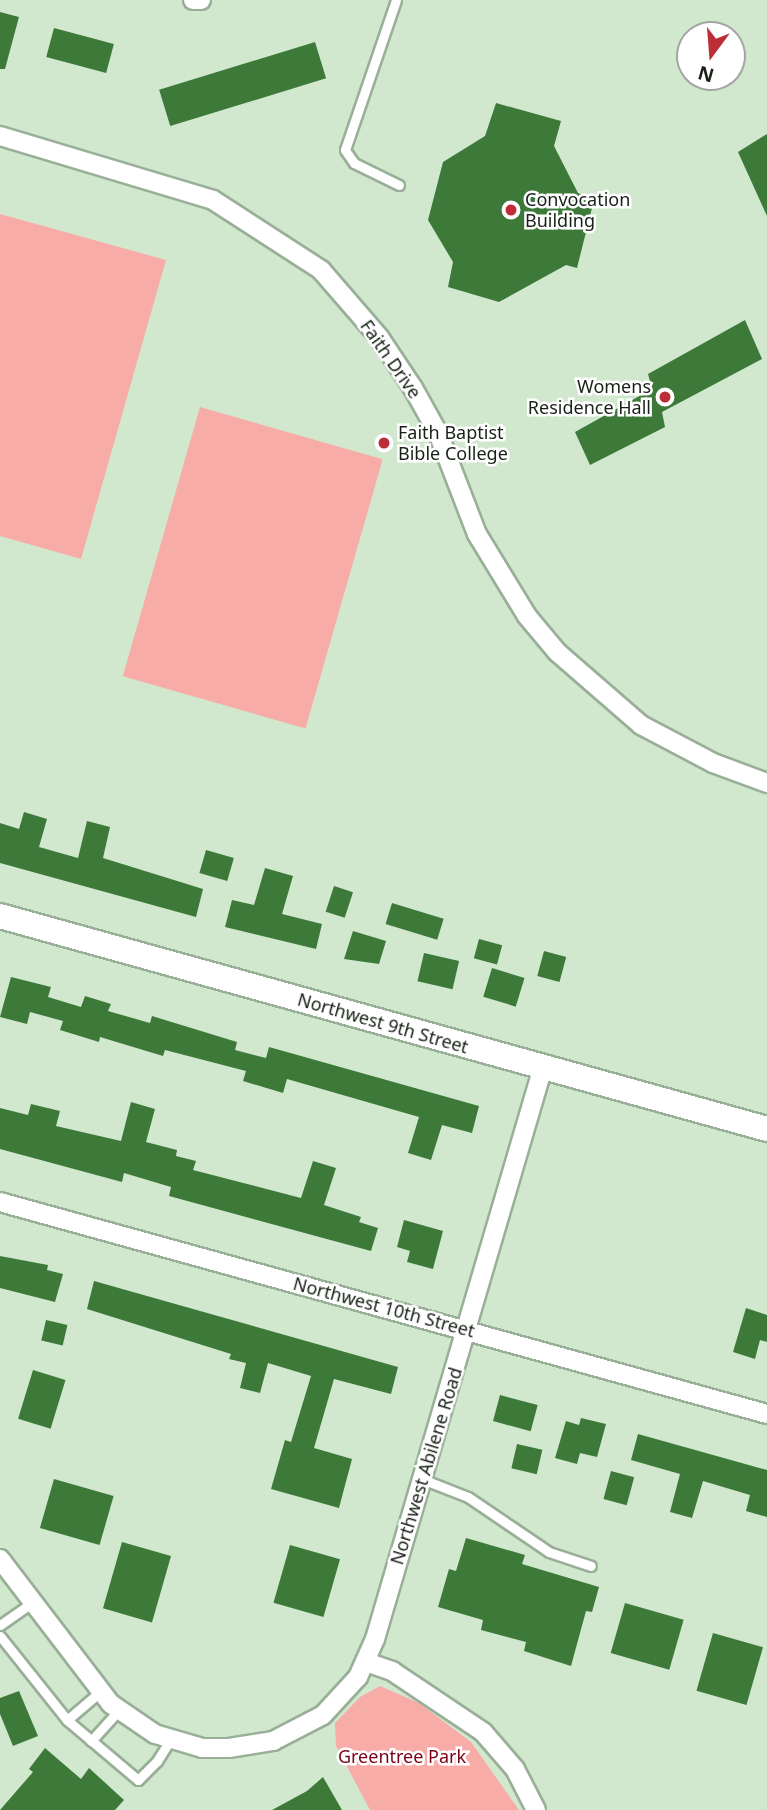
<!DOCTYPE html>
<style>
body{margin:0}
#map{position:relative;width:767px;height:1810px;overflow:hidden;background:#d1e8cf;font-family:"Noto Sans",sans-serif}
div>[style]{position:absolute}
.green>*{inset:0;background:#f7aca8;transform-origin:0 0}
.building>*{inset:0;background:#3d7a39;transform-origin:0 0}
.roads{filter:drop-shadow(2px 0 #99af97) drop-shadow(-2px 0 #99af97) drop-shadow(0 2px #99af97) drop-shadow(0 -2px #99af97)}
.lane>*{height:9px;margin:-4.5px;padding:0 4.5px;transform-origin:4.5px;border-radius:4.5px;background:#fff}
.street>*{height:18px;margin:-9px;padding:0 9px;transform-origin:9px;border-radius:9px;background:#fff}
.secondary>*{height:24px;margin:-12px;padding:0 12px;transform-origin:12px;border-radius:12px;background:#fff}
.dots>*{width:19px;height:19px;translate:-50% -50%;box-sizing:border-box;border:4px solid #fff;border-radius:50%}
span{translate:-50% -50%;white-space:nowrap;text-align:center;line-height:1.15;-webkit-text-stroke:5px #fff;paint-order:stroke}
.poi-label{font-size:18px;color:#182017}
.left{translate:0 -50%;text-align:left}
.right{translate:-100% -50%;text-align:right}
.street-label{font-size:18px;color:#182017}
.park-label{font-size:18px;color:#790216}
.north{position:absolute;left:676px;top:21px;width:70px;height:70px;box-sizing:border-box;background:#fff;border:2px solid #a3a6a2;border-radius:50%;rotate:196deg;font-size:19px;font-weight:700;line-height:28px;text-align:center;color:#182017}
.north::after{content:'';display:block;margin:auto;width:24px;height:32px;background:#bd2d37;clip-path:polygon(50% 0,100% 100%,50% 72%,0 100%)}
</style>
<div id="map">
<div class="green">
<div style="clip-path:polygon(0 214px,166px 260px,81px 559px,0 536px)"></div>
<div style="left:200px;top:407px;width:190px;height:280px;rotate:16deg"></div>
<div style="clip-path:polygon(380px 1686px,419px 1703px,471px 1742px,519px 1810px,370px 1810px,336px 1746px,335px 1723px,360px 1697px)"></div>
</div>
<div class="building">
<div style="clip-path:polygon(0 12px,19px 17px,5px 69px,0 69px)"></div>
<div style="left:54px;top:28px;width:62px;height:30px;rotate:15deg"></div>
<div style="left:315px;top:42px;width:38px;height:163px;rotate:73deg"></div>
<div style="clip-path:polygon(496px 103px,561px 121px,554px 146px,578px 193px,594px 200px,577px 268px,566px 265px,499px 302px,448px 287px,453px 262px,428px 220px,443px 162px,485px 136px)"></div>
<div style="clip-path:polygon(767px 134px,767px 216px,738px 152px)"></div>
<div style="clip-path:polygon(745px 320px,762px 359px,662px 412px,665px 427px,590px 465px,575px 432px,652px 389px,648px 374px)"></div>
<div style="clip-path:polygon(24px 812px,47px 819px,39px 847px,78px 858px,87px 821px,110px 827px,103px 858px,203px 889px,196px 917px,0 863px,0 823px,19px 829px)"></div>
<div style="left:206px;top:850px;width:29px;height:24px;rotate:16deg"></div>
<div style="clip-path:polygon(265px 868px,293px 876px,282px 914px,322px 924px,316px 949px,225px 927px,232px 900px,254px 905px)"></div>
<div style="left:334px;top:886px;width:20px;height:27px;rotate:18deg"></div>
<div style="left:392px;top:903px;width:54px;height:22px;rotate:17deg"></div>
<div style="clip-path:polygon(353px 931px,386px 941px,379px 964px,344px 959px)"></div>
<div style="left:479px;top:939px;width:24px;height:20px;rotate:15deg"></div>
<div style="left:544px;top:951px;width:23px;height:26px;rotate:15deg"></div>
<div style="left:424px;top:953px;width:36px;height:29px;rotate:13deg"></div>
<div style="left:492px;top:968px;width:34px;height:30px;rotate:17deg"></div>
<div style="clip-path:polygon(11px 977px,51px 987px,48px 997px,81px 1007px,85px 996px,111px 1004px,108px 1011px,150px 1023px,152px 1016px,237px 1042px,235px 1050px,266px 1058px,269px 1047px,479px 1106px,472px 1133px,442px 1125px,431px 1160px,408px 1153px,419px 1117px,287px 1079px,283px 1093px,243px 1081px,246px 1071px,165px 1050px,163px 1056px,100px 1037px,99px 1042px,60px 1030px,63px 1021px,30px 1012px,27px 1024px,0 1017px)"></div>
<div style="clip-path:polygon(131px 1102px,155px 1109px,146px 1142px,177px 1150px,176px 1156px,196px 1161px,193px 1170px,301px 1198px,313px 1161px,336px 1168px,324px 1205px,361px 1217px,359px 1222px,378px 1228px,371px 1251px,169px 1196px,171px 1187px,124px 1173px,122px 1182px,0 1149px,0 1108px,28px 1115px,31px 1104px,60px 1111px,56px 1126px,121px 1141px)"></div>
<div style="clip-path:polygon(404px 1220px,443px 1231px,433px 1269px,407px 1262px,410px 1251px,397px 1247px)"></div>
<div style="clip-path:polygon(0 1256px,48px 1265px,47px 1270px,63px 1274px,55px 1302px,0 1288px)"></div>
<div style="clip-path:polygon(94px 1281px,398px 1367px,391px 1394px,334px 1379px,314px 1448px,352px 1459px,339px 1508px,271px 1489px,285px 1440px,291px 1442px,311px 1376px,268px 1363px,260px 1393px,240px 1388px,246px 1363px,229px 1359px,231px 1354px,87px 1309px)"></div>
<div style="clip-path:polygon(746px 1308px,767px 1315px,767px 1342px,760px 1340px,755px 1359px,733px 1352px)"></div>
<div style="left:46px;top:1320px;width:22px;height:21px;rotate:13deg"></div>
<div style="left:33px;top:1370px;width:34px;height:51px;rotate:17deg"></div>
<div style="left:500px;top:1395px;width:39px;height:27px;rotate:15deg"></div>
<div style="clip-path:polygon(581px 1418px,606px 1424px,597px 1457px,580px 1453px,577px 1464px,555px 1458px,566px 1421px,579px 1425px)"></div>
<div style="clip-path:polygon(638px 1434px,767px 1470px,767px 1517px,746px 1511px,750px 1495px,703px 1481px,692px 1518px,670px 1512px,680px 1474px,631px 1460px)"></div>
<div style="left:517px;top:1444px;width:26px;height:25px;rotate:13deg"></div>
<div style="left:611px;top:1471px;width:24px;height:29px;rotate:15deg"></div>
<div style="left:54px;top:1479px;width:62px;height:51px;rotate:16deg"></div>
<div style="clip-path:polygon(466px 1538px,525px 1555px,522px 1564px,599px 1587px,592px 1612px,586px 1611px,571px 1666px,524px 1651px,526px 1642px,481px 1630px,483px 1620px,438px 1607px,449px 1569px,456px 1571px)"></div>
<div style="left:122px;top:1542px;width:51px;height:69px;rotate:16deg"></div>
<div style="left:290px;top:1545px;width:52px;height:60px;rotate:16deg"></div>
<div style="left:625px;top:1603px;width:61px;height:52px;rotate:16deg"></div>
<div style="left:713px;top:1633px;width:52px;height:60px;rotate:16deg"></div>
<div style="clip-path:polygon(19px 1691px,38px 1736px,13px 1746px,0 1714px,0 1698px)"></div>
<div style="clip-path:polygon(45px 1748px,81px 1779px,89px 1768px,124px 1800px,115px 1810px,0 1810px,33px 1772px,29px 1769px)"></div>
<div style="clip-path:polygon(323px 1777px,342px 1810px,272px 1810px,307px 1791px)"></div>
</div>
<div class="roads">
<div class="lane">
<div style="left:396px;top:0;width:158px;rotate:108.8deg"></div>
<div style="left:345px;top:150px;width:16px;rotate:55deg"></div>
<div style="left:354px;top:163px;width:50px;rotate:26.1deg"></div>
<div style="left:422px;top:1479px;width:49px;rotate:21.4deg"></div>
<div style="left:468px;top:1497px;width:98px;rotate:34.2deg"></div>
<div style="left:549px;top:1552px;width:44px;rotate:18.4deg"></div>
<div style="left:0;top:1625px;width:40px;rotate:-34.9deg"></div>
<div style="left:0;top:1636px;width:107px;rotate:51.4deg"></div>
<div style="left:67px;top:1720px;width:93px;rotate:40.2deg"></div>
<div style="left:138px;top:1780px;width:27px;rotate:-45deg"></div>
<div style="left:157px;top:1761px;width:25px;rotate:-58deg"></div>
<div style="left:67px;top:1720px;width:45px;rotate:-40.5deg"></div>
<div style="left:91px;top:1741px;width:42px;rotate:-47.9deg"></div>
</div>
<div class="street">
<div style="left:193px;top:0;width:8px"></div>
<div style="left:0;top:136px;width:222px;rotate:16.7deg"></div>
<div style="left:213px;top:200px;width:129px;rotate:32.9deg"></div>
<div style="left:321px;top:270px;width:89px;rotate:49.1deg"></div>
<div style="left:379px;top:337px;width:61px;rotate:56.3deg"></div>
<div style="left:413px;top:388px;width:51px;rotate:60.9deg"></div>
<div style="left:438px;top:433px;width:108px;rotate:68.9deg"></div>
<div style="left:477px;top:534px;width:96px;rotate:58.6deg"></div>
<div style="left:527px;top:616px;width:47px;rotate:50.2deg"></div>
<div style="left:557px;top:652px;width:111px;rotate:41deg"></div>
<div style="left:641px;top:725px;width:81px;rotate:27.8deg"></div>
<div style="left:713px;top:763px;width:58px;rotate:20.3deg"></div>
<div style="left:0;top:1202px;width:796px;rotate:15.45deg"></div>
<div style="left:0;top:1559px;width:183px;rotate:52.6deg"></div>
<div style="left:111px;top:1704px;width:53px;rotate:34.3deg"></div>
<div style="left:155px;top:1734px;width:49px;rotate:16.6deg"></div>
<div style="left:202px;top:1748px;width:27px"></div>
<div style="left:229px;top:1748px;width:45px;rotate:-9deg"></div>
<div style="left:273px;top:1741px;width:56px;rotate:-27.5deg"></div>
<div style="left:323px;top:1715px;width:52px;rotate:-47.4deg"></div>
<div style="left:358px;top:1677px;width:42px;rotate:-65.9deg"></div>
<div style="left:375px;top:1639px;width:596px;rotate:-73.63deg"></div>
<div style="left:366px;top:1662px;width:28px;rotate:19deg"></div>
<div style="left:392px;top:1671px;width:110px;rotate:33.8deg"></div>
<div style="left:483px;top:1732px;width:49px;rotate:49.1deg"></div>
<div style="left:515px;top:1769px;width:46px;rotate:62.9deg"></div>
</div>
<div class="secondary">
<div style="left:0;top:916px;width:796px;rotate:15.52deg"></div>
</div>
</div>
<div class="dots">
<div style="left:511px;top:210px;background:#bd2d37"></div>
<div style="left:665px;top:397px;background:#bd2d37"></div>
<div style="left:384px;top:443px;background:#bd2d37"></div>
</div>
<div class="poi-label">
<span class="left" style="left:525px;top:210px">Convocation<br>Building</span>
<span class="right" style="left:651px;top:397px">Womens<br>Residence Hall</span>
<span class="left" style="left:398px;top:443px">Faith Baptist<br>Bible College</span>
</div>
<div class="street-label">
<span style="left:391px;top:359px;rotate:55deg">Faith Drive</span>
<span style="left:383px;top:1023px;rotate:16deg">Northwest 9th Street</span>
<span style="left:384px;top:1307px;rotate:15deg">Northwest 10th Street</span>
<span style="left:426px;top:1466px;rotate:-73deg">Northwest Abilene Road</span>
</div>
<div class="park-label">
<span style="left:402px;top:1756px">Greentree Park</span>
</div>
<div class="north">N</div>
</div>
